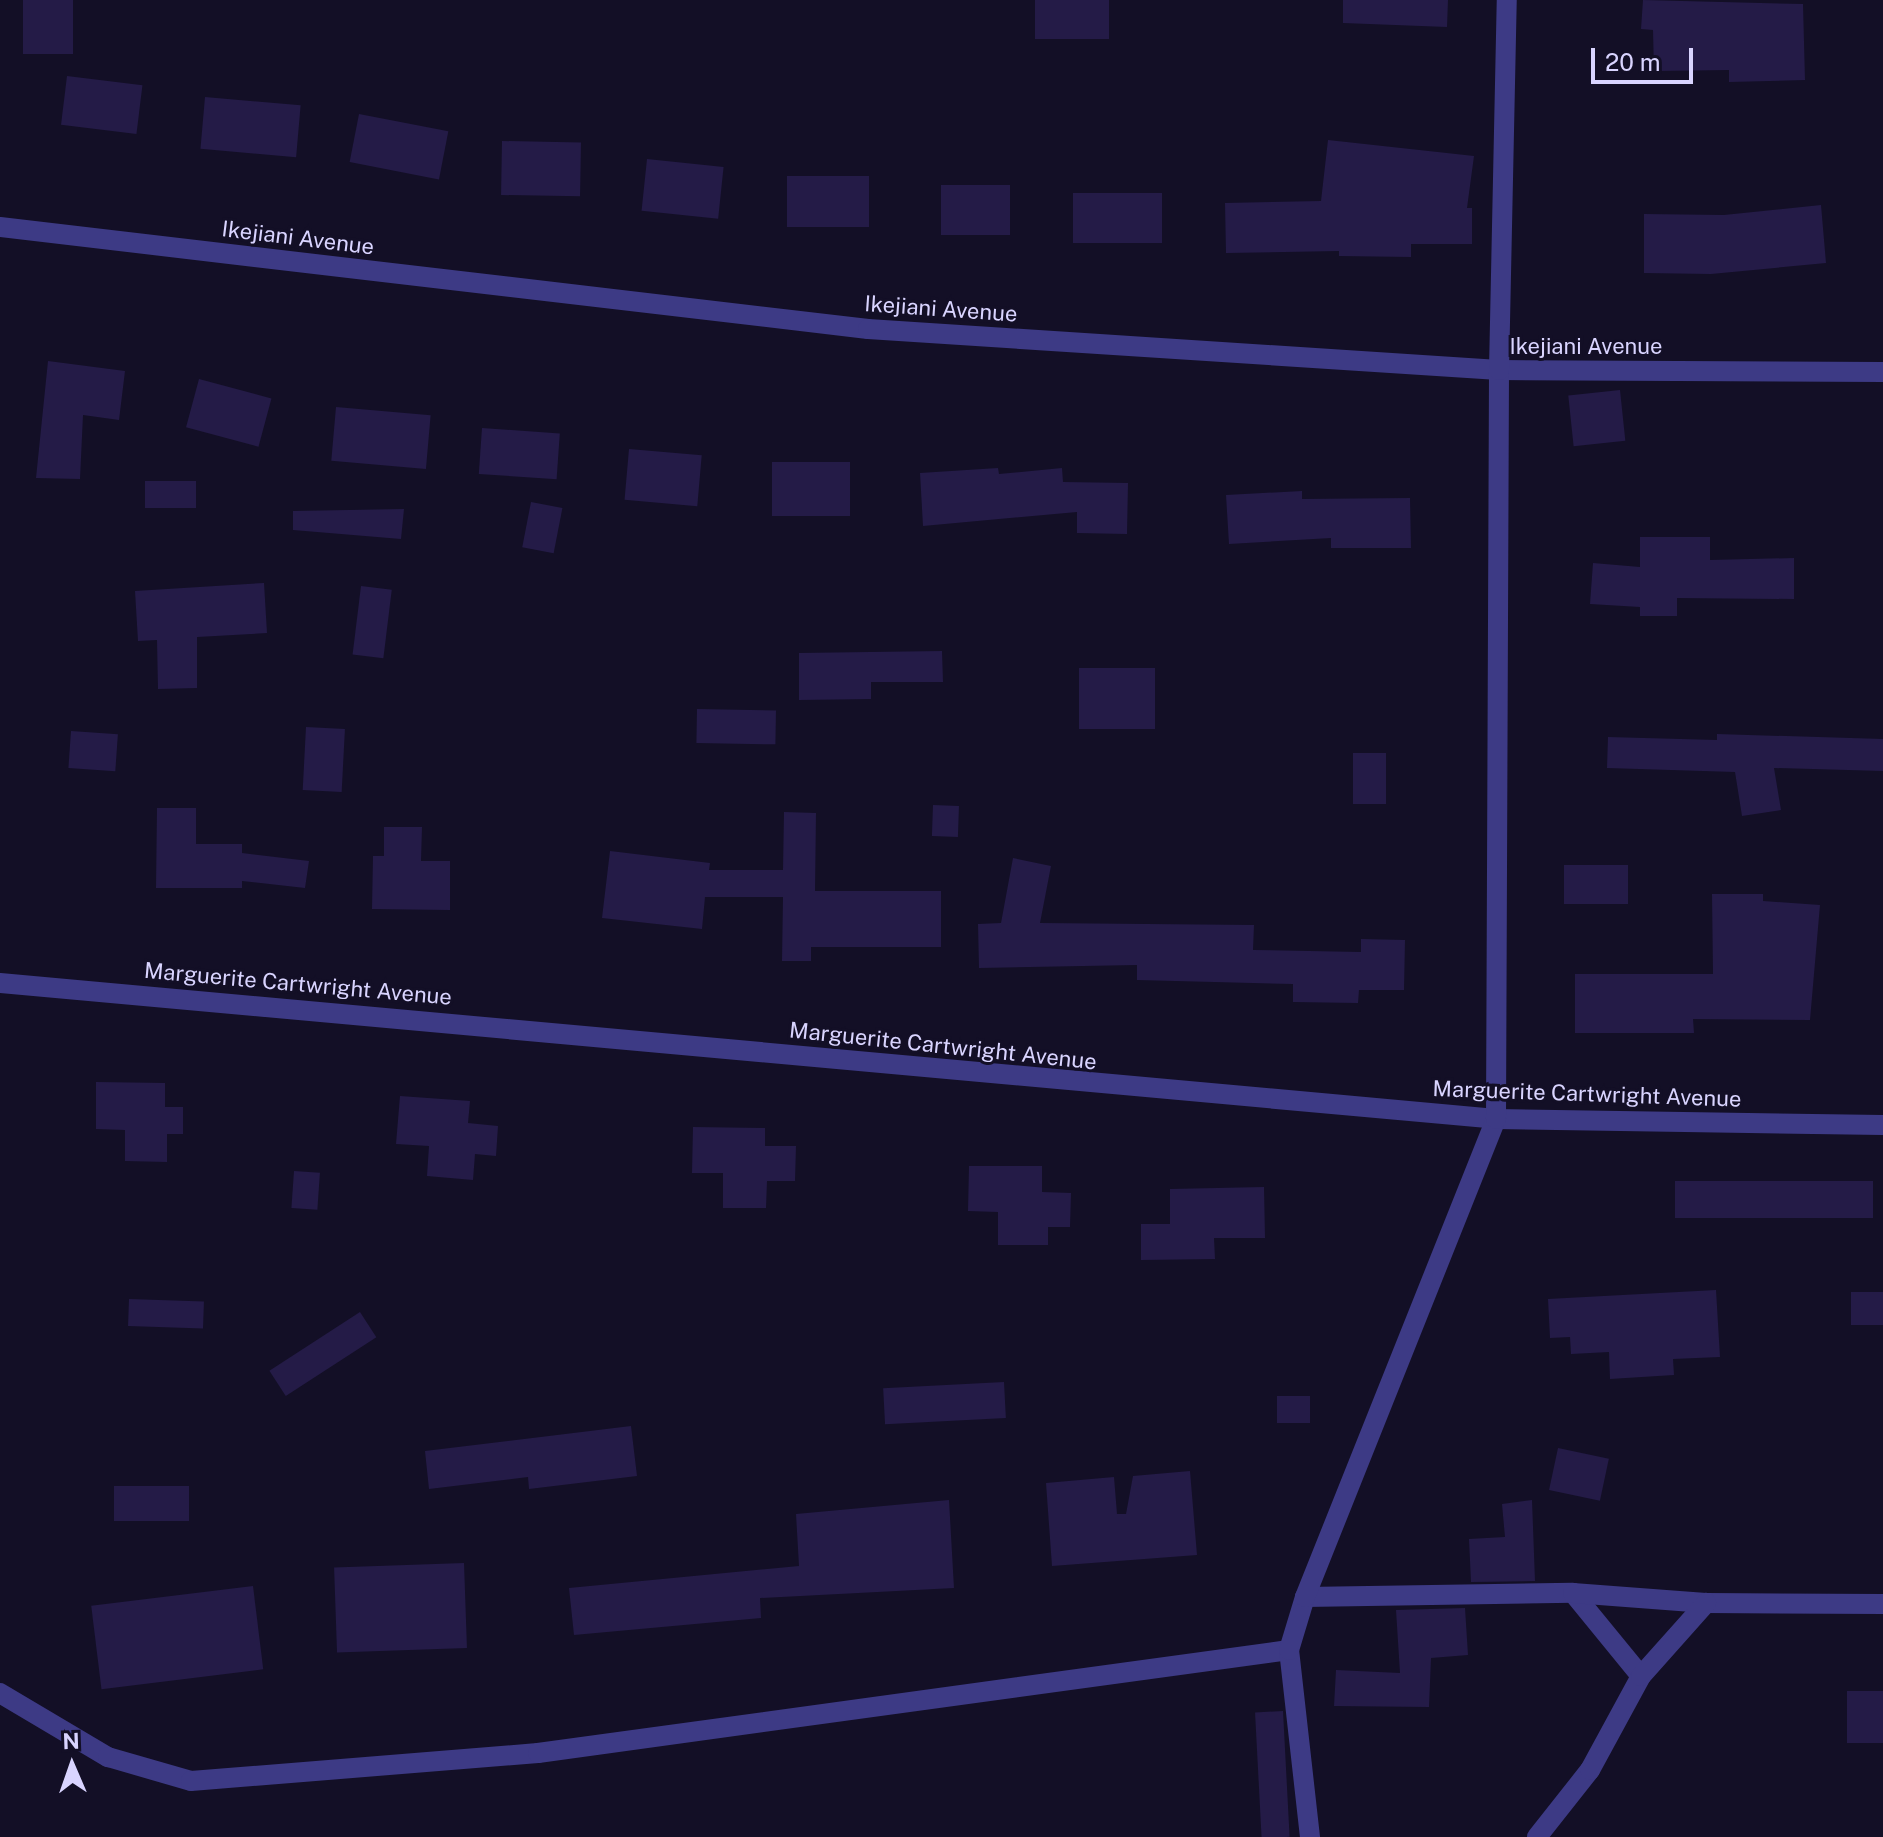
<!DOCTYPE html>
<style>
body{margin:0}
#map{position:relative;width:1883px;height:1837px;overflow:hidden;background:#130f26;font-family:"Public Sans",sans-serif}
div>[style]{position:absolute}
.building>*{inset:0;background:#241b47;transform-origin:0 0}
.minor>*{height:20px;margin:-10px;padding:0 10px;transform-origin:10px;border-radius:10px;background:#3d3a85}
span{translate:-50% -50%;white-space:nowrap;text-align:center;line-height:1.15;-webkit-text-stroke:6px #130f26;paint-order:stroke}
.street-label{font-size:22px;color:#d9d4ff}
.north{position:absolute;left:32px;top:1725px;width:80px;height:80px;-webkit-text-stroke:6px #130f26;paint-order:stroke;rotate:358deg;font-size:22px;font-weight:700;line-height:32px;text-align:center;color:#d9d4ff}
.north::after{content:'';display:block;margin:auto;width:28px;height:36px;background:#d9d4ff;clip-path:polygon(50% 0,100% 100%,50% 72%,0 100%)}
.scale{position:absolute;left:1591px;top:48px;width:102px;height:36px;box-sizing:border-box;border:4px solid #d9d4ff;border-top:0;padding-left:10px;font-size:24px;line-height:28px;white-space:nowrap;color:#d9d4ff;-webkit-text-stroke:6px #130f26;paint-order:stroke}
</style>
<div id="map">
<div class="building">
<div style="left:23px;top:0;width:50px;height:54px"></div>
<div style="left:1035px;top:0;width:74px;height:39px"></div>
<div style="clip-path:polygon(1343px 0,1448px 0,1447px 27px,1343px 23px)"></div>
<div style="clip-path:polygon(1643px 0,1803px 4px,1805px 80px,1729px 82px,1729px 70px,1654px 71px,1653px 30px,1641px 29px)"></div>
<div style="left:67px;top:76px;width:76px;height:49px;rotate:7deg"></div>
<div style="left:205px;top:97px;width:96px;height:52px;rotate:5deg"></div>
<div style="left:359px;top:114px;width:91px;height:49px;rotate:11deg"></div>
<div style="clip-path:polygon(1328px 140px,1474px 156px,1467px 208px,1472px 208px,1472px 244px,1411px 244px,1411px 257px,1339px 256px,1339px 251px,1226px 253px,1225px 203px,1321px 201px)"></div>
<div style="left:502px;top:141px;width:79px;height:54px;rotate:1deg"></div>
<div style="left:647px;top:159px;width:77px;height:52px;rotate:6deg"></div>
<div style="left:869px;top:176px;width:51px;height:82px;rotate:90deg"></div>
<div style="left:941px;top:185px;width:69px;height:50px"></div>
<div style="left:1073px;top:193px;width:89px;height:50px"></div>
<div style="clip-path:polygon(1821px 205px,1826px 263px,1711px 274px,1644px 273px,1644px 214px,1724px 215px)"></div>
<div style="clip-path:polygon(48px 361px,125px 371px,119px 420px,83px 415px,80px 479px,36px 478px)"></div>
<div style="left:199px;top:379px;width:75px;height:50px;rotate:15deg"></div>
<div style="left:1620px;top:390px;width:51px;height:52px;rotate:84deg"></div>
<div style="left:336px;top:407px;width:95px;height:54px;rotate:5deg"></div>
<div style="left:482px;top:428px;width:78px;height:46px;rotate:4deg"></div>
<div style="left:629px;top:449px;width:73px;height:51px;rotate:5deg"></div>
<div style="left:772px;top:462px;width:78px;height:54px"></div>
<div style="clip-path:polygon(998px 468px,999px 474px,1062px 468px,1063px 482px,1128px 483px,1127px 534px,1077px 533px,1077px 512px,923px 526px,920px 473px)"></div>
<div style="left:196px;top:481px;width:27px;height:51px;rotate:90deg"></div>
<div style="clip-path:polygon(1302px 491px,1302px 499px,1410px 498px,1411px 548px,1331px 548px,1331px 538px,1229px 544px,1226px 495px)"></div>
<div style="left:531px;top:502px;width:32px;height:46px;rotate:11deg"></div>
<div style="clip-path:polygon(404px 509px,401px 539px,293px 530px,293px 511px)"></div>
<div style="clip-path:polygon(1640px 537px,1710px 537px,1710px 560px,1794px 558px,1794px 599px,1677px 598px,1677px 616px,1640px 616px,1640px 607px,1590px 604px,1593px 563px,1640px 567px)"></div>
<div style="clip-path:polygon(264px 583px,267px 633px,197px 637px,197px 688px,158px 689px,157px 640px,138px 641px,135px 591px)"></div>
<div style="left:361px;top:586px;width:31px;height:69px;rotate:7deg"></div>
<div style="clip-path:polygon(942px 651px,943px 682px,871px 682px,871px 699px,799px 700px,799px 653px)"></div>
<div style="left:1079px;top:668px;width:76px;height:61px"></div>
<div style="left:697px;top:709px;width:79px;height:34px;rotate:1deg"></div>
<div style="left:306px;top:727px;width:39px;height:63px;rotate:3deg"></div>
<div style="left:71px;top:731px;width:47px;height:37px;rotate:4deg"></div>
<div style="clip-path:polygon(1717px 734px,1883px 739px,1883px 771px,1774px 768px,1781px 810px,1742px 816px,1735px 772px,1607px 768px,1608px 737px,1717px 740px)"></div>
<div style="left:1353px;top:753px;width:33px;height:51px"></div>
<div style="left:933px;top:805px;width:26px;height:31px;rotate:2deg"></div>
<div style="clip-path:polygon(157px 808px,196px 808px,196px 844px,242px 844px,242px 853px,309px 861px,305px 888px,242px 881px,242px 888px,156px 888px)"></div>
<div style="clip-path:polygon(784px 812px,816px 813px,815px 891px,941px 891px,941px 947px,811px 947px,811px 961px,782px 961px,783px 897px,705px 897px,702px 929px,602px 918px,610px 851px,710px 863px,709px 870px,783px 870px)"></div>
<div style="clip-path:polygon(384px 827px,422px 827px,421px 861px,450px 861px,450px 910px,372px 909px,373px 856px,384px 856px)"></div>
<div style="clip-path:polygon(1013px 858px,1051px 866px,1040px 923px,1254px 925px,1253px 950px,1361px 952px,1361px 939px,1405px 940px,1404px 990px,1359px 990px,1358px 1003px,1293px 1002px,1293px 984px,1137px 980px,1137px 965px,979px 968px,978px 924px,1001px 923px)"></div>
<div style="left:1564px;top:865px;width:64px;height:39px"></div>
<div style="clip-path:polygon(1712px 894px,1763px 894px,1763px 901px,1820px 905px,1810px 1020px,1693px 1019px,1694px 1033px,1575px 1033px,1575px 974px,1713px 974px)"></div>
<div style="clip-path:polygon(96px 1082px,165px 1083px,165px 1107px,183px 1107px,183px 1134px,167px 1134px,167px 1162px,125px 1161px,125px 1130px,96px 1129px)"></div>
<div style="clip-path:polygon(400px 1096px,470px 1101px,468px 1123px,498px 1126px,496px 1156px,475px 1154px,473px 1180px,427px 1176px,429px 1146px,396px 1144px)"></div>
<div style="clip-path:polygon(693px 1127px,765px 1128px,765px 1146px,796px 1146px,795px 1181px,767px 1181px,766px 1208px,723px 1208px,723px 1173px,692px 1173px)"></div>
<div style="clip-path:polygon(969px 1166px,1042px 1166px,1042px 1192px,1071px 1193px,1070px 1227px,1048px 1227px,1048px 1245px,998px 1245px,998px 1212px,968px 1211px)"></div>
<div style="left:294px;top:1171px;width:26px;height:37px;rotate:4deg"></div>
<div style="left:1675px;top:1181px;width:198px;height:37px"></div>
<div style="clip-path:polygon(1264px 1187px,1265px 1238px,1214px 1238px,1215px 1259px,1141px 1260px,1141px 1224px,1170px 1224px,1170px 1189px)"></div>
<div style="clip-path:polygon(1716px 1290px,1720px 1357px,1673px 1359px,1674px 1375px,1610px 1379px,1609px 1352px,1571px 1354px,1570px 1337px,1550px 1338px,1548px 1299px)"></div>
<div style="left:1883px;top:1292px;width:33px;height:32px;rotate:90deg"></div>
<div style="left:129px;top:1299px;width:75px;height:27px;rotate:2deg"></div>
<div style="left:360px;top:1312px;width:30px;height:108px;rotate:57deg"></div>
<div style="left:1004px;top:1382px;width:36px;height:121px;rotate:87deg"></div>
<div style="left:1277px;top:1396px;width:33px;height:27px"></div>
<div style="clip-path:polygon(631px 1426px,637px 1476px,529px 1489px,528px 1477px,429px 1489px,425px 1451px)"></div>
<div style="left:1558px;top:1448px;width:52px;height:43px;rotate:12deg"></div>
<div style="clip-path:polygon(1190px 1471px,1197px 1555px,1052px 1566px,1046px 1483px,1114px 1477px,1117px 1514px,1126px 1514px,1133px 1476px)"></div>
<div style="left:189px;top:1486px;width:35px;height:75px;rotate:90deg"></div>
<div style="clip-path:polygon(949px 1500px,954px 1588px,760px 1598px,761px 1618px,574px 1635px,569px 1588px,799px 1566px,796px 1514px)"></div>
<div style="clip-path:polygon(1532px 1500px,1535px 1581px,1471px 1582px,1469px 1539px,1505px 1537px,1502px 1504px)"></div>
<div style="left:464px;top:1563px;width:85px;height:130px;rotate:88deg"></div>
<div style="left:253px;top:1586px;width:84px;height:163px;rotate:83deg"></div>
<div style="clip-path:polygon(1465px 1608px,1468px 1655px,1431px 1658px,1429px 1707px,1334px 1706px,1336px 1670px,1400px 1673px,1396px 1610px)"></div>
<div style="left:1883px;top:1691px;width:52px;height:36px;rotate:90deg"></div>
<div style="left:1283px;top:1711px;width:126px;height:28px;rotate:87deg"></div>
</div>
<div class="minor">
<div style="left:0;top:227px;width:874px;rotate:6.7deg"></div>
<div style="left:868px;top:329px;width:632px;rotate:3.72deg"></div>
<div style="left:1499px;top:370px;width:384px;rotate:0.3deg"></div>
<div style="left:0;top:983px;width:1502px;rotate:5.19deg"></div>
<div style="left:1496px;top:1119px;width:387px;rotate:0.9deg"></div>
<div style="left:1573px;top:1593px;width:107px;rotate:50.7deg"></div>
<div style="left:1305px;top:1597px;width:268px;rotate:-0.9deg"></div>
<div style="left:1573px;top:1593px;width:133px;rotate:4.3deg"></div>
<div style="left:1706px;top:1603px;width:177px;rotate:0.3deg"></div>
<div style="left:0;top:1693px;width:126px;rotate:30.7deg"></div>
<div style="left:108px;top:1757px;width:86px;rotate:16.1deg"></div>
<div style="left:191px;top:1781px;width:348px;rotate:-4.6deg"></div>
<div style="left:538px;top:1753px;width:758px;rotate:-7.81deg"></div>
<div style="left:1310px;top:1837px;width:188px;rotate:-96.4deg"></div>
<div style="left:1289px;top:1650px;width:55px;rotate:-73.2deg"></div>
<div style="left:1305px;top:1597px;width:515px;rotate:-68.22deg"></div>
<div style="left:1496px;top:1119px;width:749px;rotate:-89.77deg"></div>
<div style="left:1499px;top:370px;width:370px;rotate:-88.8deg"></div>
<div style="left:1537px;top:1837px;width:85px;rotate:-51.7deg"></div>
<div style="left:1590px;top:1770px;width:107px;rotate:-61.5deg"></div>
<div style="left:1641px;top:1676px;width:98px;rotate:-48.3deg"></div>
</div>
<div class="street-label">
<span style="left:298px;top:238px;rotate:7deg">Ikejiani Avenue</span>
<span style="left:941px;top:309px;rotate:4deg">Ikejiani Avenue</span>
<span style="left:1586px;top:347px">Ikejiani Avenue</span>
<span style="left:298px;top:984px;rotate:5deg">Marguerite Cartwright Avenue</span>
<span style="left:943px;top:1046px;rotate:6deg">Marguerite Cartwright Avenue</span>
<span style="left:1587px;top:1094px;rotate:2deg">Marguerite Cartwright Avenue</span>
</div>
<div class="north">N</div>
<div class="scale">20 m</div>
</div>
